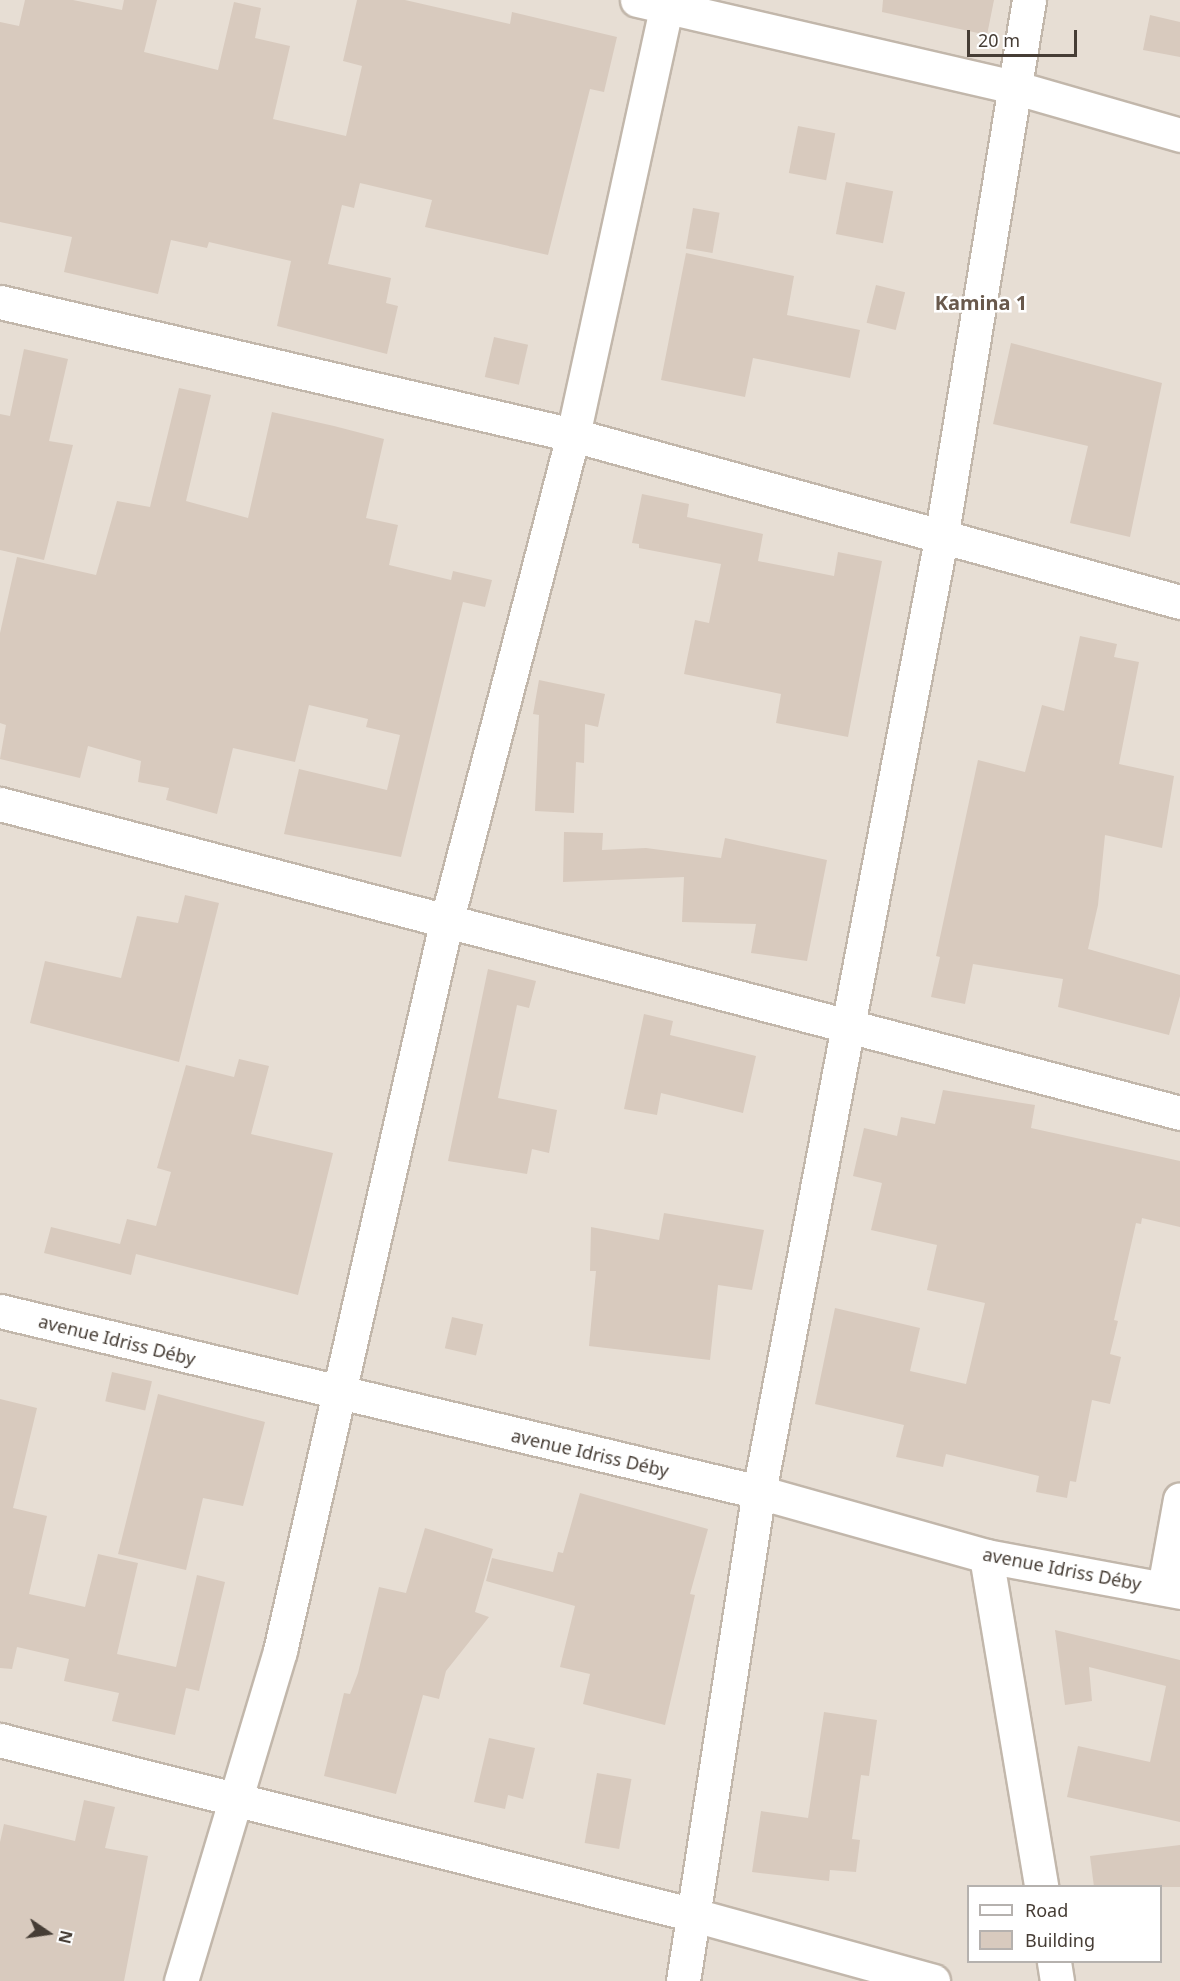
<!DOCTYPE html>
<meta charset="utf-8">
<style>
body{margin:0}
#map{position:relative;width:1180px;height:1981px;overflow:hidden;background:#f3ede6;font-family:"Noto Sans",sans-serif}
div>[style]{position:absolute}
.residential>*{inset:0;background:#e7ded4}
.building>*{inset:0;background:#d8cabe;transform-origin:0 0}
.roads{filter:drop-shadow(2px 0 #c2b7ab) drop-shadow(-2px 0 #c2b7ab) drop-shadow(0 2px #c2b7ab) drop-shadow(0 -2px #c2b7ab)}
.minor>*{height:33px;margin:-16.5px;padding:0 16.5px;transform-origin:16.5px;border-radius:16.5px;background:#fff}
span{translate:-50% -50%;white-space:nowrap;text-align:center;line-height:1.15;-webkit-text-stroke:5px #fff;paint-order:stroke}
.street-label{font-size:18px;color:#463d35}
.neighbourhood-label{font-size:20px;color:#69594c;font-weight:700}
.legend{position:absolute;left:967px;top:1885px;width:195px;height:78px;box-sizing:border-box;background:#fff;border:2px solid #b5b1ae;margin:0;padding:8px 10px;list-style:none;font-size:18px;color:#463d35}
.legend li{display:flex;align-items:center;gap:12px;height:30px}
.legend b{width:30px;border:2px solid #b5b1ae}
.north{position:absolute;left:18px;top:1903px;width:60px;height:60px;-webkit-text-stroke:4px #fff;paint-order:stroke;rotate:103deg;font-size:16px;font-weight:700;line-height:24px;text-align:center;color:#463d35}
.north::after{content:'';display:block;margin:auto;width:21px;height:27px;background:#463d35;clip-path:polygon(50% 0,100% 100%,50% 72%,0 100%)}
.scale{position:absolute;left:967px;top:30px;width:110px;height:27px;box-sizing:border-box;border:3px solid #463d35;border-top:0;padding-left:8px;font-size:18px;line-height:21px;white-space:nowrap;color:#463d35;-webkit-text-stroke:4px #fff;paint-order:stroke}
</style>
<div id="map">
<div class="residential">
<div style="clip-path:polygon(evenodd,0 0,1180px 0,1180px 1981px,0 1981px,0 0,968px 1886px,1160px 1886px,1160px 1962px,968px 1962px,968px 1886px)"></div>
</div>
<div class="building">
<div style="clip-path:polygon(25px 0,73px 0,122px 10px,124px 0,157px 0,144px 52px,218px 70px,234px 2px,261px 8px,255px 38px,290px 46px,273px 119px,346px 136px,362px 66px,343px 61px,357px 0,405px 0,510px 24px,512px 12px,617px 37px,604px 92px,590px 89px,548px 255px,425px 227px,432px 200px,360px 183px,354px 208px,342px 205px,328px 264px,391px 278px,386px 303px,398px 306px,387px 354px,277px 326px,291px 261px,209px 242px,207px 248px,171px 240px,158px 294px,64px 272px,72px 237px,0 222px,0 22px,19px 26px)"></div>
<div style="clip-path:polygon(883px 0,994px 0,987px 35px,882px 12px)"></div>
<div style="clip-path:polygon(1150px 15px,1180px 22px,1180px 57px,1143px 50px)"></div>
<div style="left:798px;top:126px;width:38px;height:48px;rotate:11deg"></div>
<div style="left:846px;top:182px;width:48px;height:53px;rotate:11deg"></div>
<div style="left:693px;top:208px;width:27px;height:41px;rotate:10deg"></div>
<div style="clip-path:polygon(686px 253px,794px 276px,787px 315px,860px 330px,850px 378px,753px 358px,745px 397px,661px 380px)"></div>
<div style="left:876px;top:285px;width:30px;height:39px;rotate:14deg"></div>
<div style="left:494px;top:337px;width:35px;height:41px;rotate:13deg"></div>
<div style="clip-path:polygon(1011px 343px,1162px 383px,1130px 537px,1070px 523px,1088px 446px,993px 424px)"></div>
<div style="clip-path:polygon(24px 349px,68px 359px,49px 441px,73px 445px,44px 560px,0 550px,0 414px,10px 416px)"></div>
<div style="clip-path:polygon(179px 388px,211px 395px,186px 501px,248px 518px,272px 412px,334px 426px,384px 439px,366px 518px,398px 525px,389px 565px,451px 580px,453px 571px,492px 580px,485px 607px,463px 602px,401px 857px,284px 834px,299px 769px,387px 790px,400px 735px,366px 727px,368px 719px,309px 705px,295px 762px,233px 748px,217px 814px,166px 800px,169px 788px,138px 782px,141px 761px,88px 746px,80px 778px,0 759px,6px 725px,0 723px,0 633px,17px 557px,96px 575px,117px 501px,150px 507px)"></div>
<div style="clip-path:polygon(642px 494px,689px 504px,687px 517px,763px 534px,758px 561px,834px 576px,838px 552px,882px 561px,848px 737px,776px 723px,781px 694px,684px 674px,695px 620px,709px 623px,721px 564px,639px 548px,639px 544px,632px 543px)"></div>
<div style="clip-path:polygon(1080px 636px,1117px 644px,1114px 657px,1139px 662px,1119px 764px,1174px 776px,1162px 848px,1105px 835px,1098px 905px,1088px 949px,1180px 975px,1180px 996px,1169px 1035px,1058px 1007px,1063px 979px,973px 964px,965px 1004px,931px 997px,940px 957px,936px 956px,978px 760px,1025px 772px,1042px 705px,1064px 711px)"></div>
<div style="clip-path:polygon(539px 680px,605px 694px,598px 727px,585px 724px,584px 763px,576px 762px,574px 813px,535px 811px,539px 715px,533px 714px)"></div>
<div style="clip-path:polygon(564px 832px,603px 833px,602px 850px,646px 848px,721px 858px,725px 838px,827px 860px,807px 961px,751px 953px,756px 924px,682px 922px,684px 877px,563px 882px)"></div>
<div style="clip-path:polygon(185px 895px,219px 903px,179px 1062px,30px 1023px,45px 961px,121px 978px,137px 916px,178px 923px)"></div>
<div style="clip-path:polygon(488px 969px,536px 981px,529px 1008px,517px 1005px,498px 1098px,557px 1110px,549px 1153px,532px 1149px,527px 1174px,448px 1161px)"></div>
<div style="clip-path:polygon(644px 1014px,673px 1021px,670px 1035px,756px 1056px,743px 1113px,661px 1093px,657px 1115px,624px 1109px)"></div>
<div style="clip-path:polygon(239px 1059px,269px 1066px,251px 1134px,333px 1153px,298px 1295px,136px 1254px,131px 1275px,44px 1253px,51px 1227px,120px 1244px,127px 1219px,156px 1226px,171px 1172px,157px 1168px,186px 1065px,234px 1077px)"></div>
<div style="clip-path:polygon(943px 1090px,1035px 1105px,1031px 1128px,1180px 1161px,1180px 1227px,1142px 1218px,1141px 1224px,1136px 1223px,1114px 1320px,1118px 1321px,1110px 1354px,1121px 1357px,1110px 1404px,1092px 1400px,1076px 1482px,1070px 1481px,1067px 1498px,1036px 1492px,1039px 1476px,946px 1454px,943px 1467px,896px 1457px,904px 1425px,815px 1404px,835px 1308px,920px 1328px,910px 1371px,966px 1384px,985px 1303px,927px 1290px,937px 1245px,871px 1230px,882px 1183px,853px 1176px,864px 1128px,897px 1136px,901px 1117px,935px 1124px)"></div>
<div style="clip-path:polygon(664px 1213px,764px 1230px,752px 1290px,718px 1285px,710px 1360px,589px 1346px,596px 1271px,590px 1271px,591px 1227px,659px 1240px)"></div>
<div style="left:452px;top:1317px;width:32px;height:32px;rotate:13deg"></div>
<div style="left:112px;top:1372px;width:41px;height:30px;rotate:13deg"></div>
<div style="clip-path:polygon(158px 1394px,265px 1422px,243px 1506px,203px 1498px,186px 1570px,118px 1554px)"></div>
<div style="clip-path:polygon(0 1399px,37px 1408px,13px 1508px,47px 1516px,29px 1594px,85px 1607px,98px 1554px,138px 1563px,117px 1654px,176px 1667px,197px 1575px,225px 1582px,199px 1691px,186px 1688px,175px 1735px,112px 1721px,119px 1693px,64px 1681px,69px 1659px,17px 1647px,12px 1669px,0 1668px)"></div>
<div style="clip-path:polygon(580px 1493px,708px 1529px,690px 1594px,695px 1595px,665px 1725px,583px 1704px,590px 1674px,560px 1667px,575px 1606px,486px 1581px,492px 1558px,553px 1572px,558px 1552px,563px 1553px)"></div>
<div style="clip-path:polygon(425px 1528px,493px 1549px,475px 1612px,489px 1617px,446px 1671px,439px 1699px,423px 1695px,396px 1794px,324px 1776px,344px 1693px,350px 1694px,358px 1673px,379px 1587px,406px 1593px)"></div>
<div style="clip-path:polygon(1055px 1630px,1180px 1660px,1180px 1822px,1067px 1797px,1078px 1746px,1150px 1762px,1166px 1686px,1089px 1667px,1092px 1701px,1065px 1705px)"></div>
<div style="clip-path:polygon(824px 1712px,877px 1720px,869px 1776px,861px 1775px,852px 1839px,860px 1840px,856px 1872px,830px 1870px,829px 1881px,752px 1872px,761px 1811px,808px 1818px)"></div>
<div style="clip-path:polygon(489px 1738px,535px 1748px,523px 1799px,508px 1795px,505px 1809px,474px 1802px)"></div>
<div style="left:597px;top:1773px;width:35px;height:71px;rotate:10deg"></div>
<div style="clip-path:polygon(84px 1800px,115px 1807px,105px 1848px,148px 1856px,124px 1981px,0 1981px,0 1842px,4px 1824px,75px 1841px)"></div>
<div style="clip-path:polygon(1180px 1845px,1180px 1887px,1094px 1887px,1090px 1856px)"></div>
</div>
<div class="roads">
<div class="minor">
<div style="left:637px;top:0;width:386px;rotate:13deg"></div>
<div style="left:1013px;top:87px;width:174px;rotate:16deg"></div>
<div style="left:0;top:302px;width:588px;rotate:13.07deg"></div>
<div style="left:573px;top:435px;width:630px;rotate:15.38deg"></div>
<div style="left:0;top:804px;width:1220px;rotate:14.67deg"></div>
<div style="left:0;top:1311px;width:780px;rotate:13.41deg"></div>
<div style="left:759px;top:1492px;width:236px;rotate:15.7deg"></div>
<div style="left:986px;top:1556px;width:197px;rotate:10.5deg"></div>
<div style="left:986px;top:1556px;width:335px;rotate:80.5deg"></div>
<div style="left:1164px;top:1588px;width:90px;rotate:-79.8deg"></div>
<div style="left:0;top:1740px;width:716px;rotate:14.15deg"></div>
<div style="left:694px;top:1915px;width:248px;rotate:15.4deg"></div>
<div style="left:1054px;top:1962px;width:19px;rotate:81deg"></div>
<div style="left:181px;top:1981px;width:345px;rotate:-73.3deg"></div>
<div style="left:280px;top:1651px;width:747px;rotate:-77.15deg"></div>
<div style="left:446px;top:923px;width:504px;rotate:-75.41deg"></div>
<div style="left:573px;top:435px;width:445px;rotate:-77.7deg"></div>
<div style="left:683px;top:1981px;width:495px;rotate:-81.2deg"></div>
<div style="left:759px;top:1492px;width:970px;rotate:-79.19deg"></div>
<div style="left:941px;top:539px;width:546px;rotate:-80.73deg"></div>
</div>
</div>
<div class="street-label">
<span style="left:117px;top:1340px;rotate:14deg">avenue Idriss Déby</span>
<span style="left:590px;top:1453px;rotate:13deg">avenue Idriss Déby</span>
<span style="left:1062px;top:1569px;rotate:11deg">avenue Idriss Déby</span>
</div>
<div class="neighbourhood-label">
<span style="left:981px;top:302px">Kamina 1</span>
</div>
<ul class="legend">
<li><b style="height:8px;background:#fff"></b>Road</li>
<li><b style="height:16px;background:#d8cabe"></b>Building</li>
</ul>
<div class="north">N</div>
<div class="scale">20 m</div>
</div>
